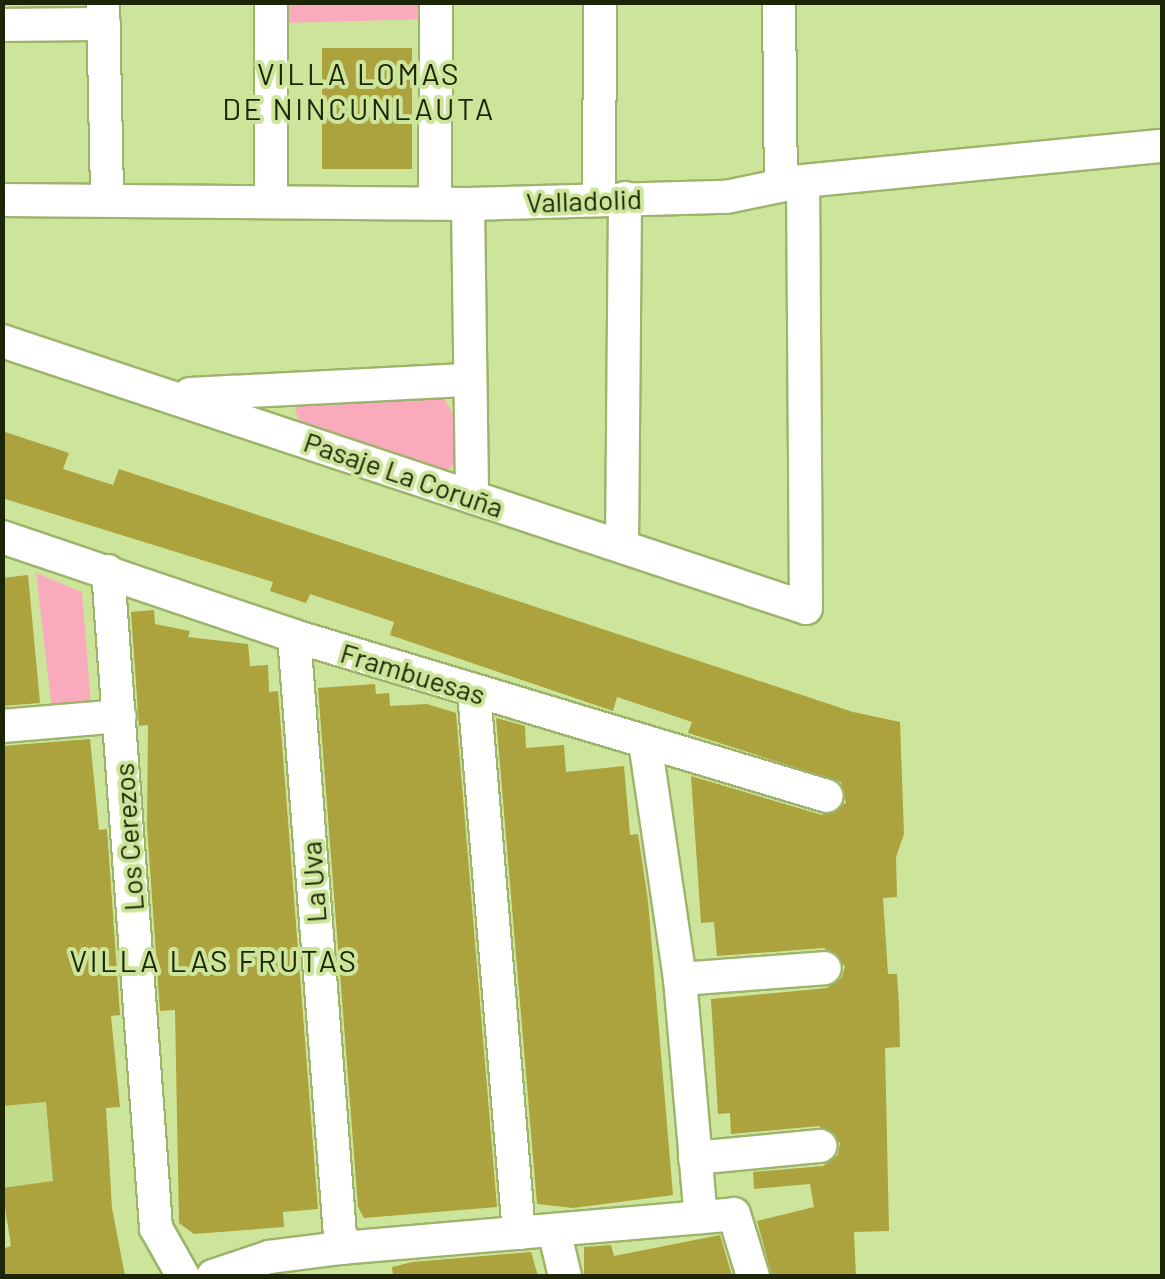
<!DOCTYPE html>
<meta charset="utf-8">
<style>
body{margin:0}
#map{position:relative;width:1165px;height:1279px;overflow:hidden;background:#cce59a;font-family:Barlow,sans-serif}
div>[style]{position:absolute}
.built>*{inset:0;background:#c1db89}
.green>*{inset:0;background:#f9aabd}
.building>*{inset:0;background:#aca23e;transform-origin:0 0}
.roads{filter:drop-shadow(2px 0 #9cb46b) drop-shadow(-2px 0 #9cb46b) drop-shadow(0 2px #9cb46b) drop-shadow(0 -2px #9cb46b)}
.street>*{height:32px;margin:-16px;padding:0 16px;transform-origin:16px;border-radius:16px;background:#fff}
span{translate:-50% -50%;white-space:nowrap;text-align:center;line-height:1.15;-webkit-text-stroke:8px #cce59a;paint-order:stroke}
.street-label{font-size:28px;color:#1c2506}
.neighbourhood-label{font-size:30px;color:#1c2506;letter-spacing:2.5px}
.frame{position:absolute;inset:0;border:5px solid #1c2506;pointer-events:none}
</style>
<div id="map">
<div class="built">
<div style="clip-path:polygon(21px 813px,56px 1214px,3px 1223px,2px 815px)"></div>
</div>
<div class="green">
<div style="clip-path:polygon(284px 3px,430px 3px,430px 19px,284px 23px)"></div>
<div style="clip-path:polygon(444px 398px,454px 416px,455px 463px,446px 471px,301px 424px,295px 410px,298px 402px)"></div>
<div style="clip-path:polygon(36px 573px,82px 592px,91px 706px,52px 709px)"></div>
</div>
<div class="building">
<div style="left:322px;top:48px;width:90px;height:121px"></div>
<div style="clip-path:polygon(2px 431px,69px 453px,63px 469px,113px 485px,119px 469px,853px 712px,900px 722px,904px 834px,896px 857px,897px 897px,883px 898px,888px 974px,897px 974px,899px 1007px,900px 1047px,885px 1048px,889px 1231px,854px 1232px,856px 1276px,772px 1276px,757px 1221px,814px 1207px,810px 1184px,754px 1189px,753px 1172px,823px 1166px,838px 1155px,840px 1143px,819px 1126px,731px 1134px,730px 1113px,718px 1114px,711px 999px,827px 988px,842px 977px,845px 966px,824px 948px,717px 956px,714px 922px,701px 923px,691px 776px,822px 815px,846px 803px,841px 782px,688px 733px,692px 722px,617px 697px,613px 711px,390px 635px,394px 622px,310px 594px,306px 603px,270px 591px,273px 582px,2px 498px)"></div>
<div style="clip-path:polygon(28px 575px,40px 703px,2px 706px,2px 578px)"></div>
<div style="clip-path:polygon(154px 610px,155px 624px,190px 631px,188px 637px,248px 644px,250px 666px,268px 665px,269px 692px,278px 691px,318px 1209px,283px 1212px,284px 1227px,194px 1234px,179px 1223px,175px 1010px,160px 1011px,147px 826px,148px 725px,139px 726px,131px 612px)"></div>
<div style="clip-path:polygon(375px 684px,376px 694px,389px 693px,390px 706px,427px 704px,456px 713px,497px 1207px,364px 1218px,358px 1207px,318px 688px)"></div>
<div style="clip-path:polygon(496px 718px,525px 726px,526px 748px,564px 745px,566px 772px,624px 766px,630px 835px,638px 834px,648px 901px,673px 1195px,573px 1208px,537px 1204px)"></div>
<div style="clip-path:polygon(90px 739px,99px 830px,107px 829px,120px 1015px,111px 1016px,120px 1107px,106px 1108px,112px 1208px,125px 1276px,2px 1276px,2px 1249px,11px 1246px,2px 1188px,53px 1181px,46px 1102px,2px 1106px,2px 746px)"></div>
<div style="clip-path:polygon(720px 1235px,732px 1276px,584px 1276px,584px 1247px,611px 1245px,614px 1256px)"></div>
<div style="clip-path:polygon(531px 1252px,538px 1276px,393px 1276px,392px 1267px,412px 1262px)"></div>
</div>
<div class="roads">
<div class="street">
<div style="left:103px;top:2px;width:195px;rotate:88.8deg"></div>
<div style="left:271px;top:2px;width:197px;rotate:90deg"></div>
<div style="left:779px;top:2px;width:182px;rotate:89.4deg"></div>
<div style="left:2px;top:25px;width:102px;rotate:-0.6deg"></div>
<div style="left:2px;top:200px;width:466px;rotate:0.5deg"></div>
<div style="left:468px;top:204px;width:258px;rotate:-1.6deg"></div>
<div style="left:726px;top:197px;width:79px;rotate:-11.7deg"></div>
<div style="left:803px;top:181px;width:361px;rotate:-5.6deg"></div>
<div style="left:599px;top:200px;width:198px;rotate:-89.7deg"></div>
<div style="left:435px;top:203px;width:201px;rotate:-89.7deg"></div>
<div style="left:468px;top:204px;width:293px;rotate:89.2deg"></div>
<div style="left:2px;top:341px;width:847px;rotate:18.37deg"></div>
<div style="left:806px;top:608px;width:427px;rotate:-90.4deg"></div>
<div style="left:190px;top:394px;width:280px;rotate:-2.9deg"></div>
<div style="left:2px;top:537px;width:308px;rotate:18.7deg"></div>
<div style="left:294px;top:636px;width:556px;rotate:16.71deg"></div>
<div style="left:622px;top:546px;width:348px;rotate:-89.5deg"></div>
<div style="left:108px;top:571px;width:659px;rotate:85.82deg"></div>
<div style="left:156px;top:1228px;width:55px;rotate:60.6deg"></div>
<div style="left:294px;top:636px;width:614px;rotate:85.61deg"></div>
<div style="left:474px;top:692px;width:543px;rotate:85.25deg"></div>
<div style="left:2px;top:726px;width:118px;rotate:-4.8deg"></div>
<div style="left:645px;top:742px;width:240px;rotate:81.6deg"></div>
<div style="left:680px;top:979px;width:239px;rotate:85deg"></div>
<div style="left:680px;top:979px;width:145px;rotate:-4.3deg"></div>
<div style="left:695px;top:1158px;width:126px;rotate:-5.5deg"></div>
<div style="left:554px;top:1230px;width:47px;rotate:76.6deg"></div>
<div style="left:213px;top:1276px;width:59px;rotate:-18.7deg"></div>
<div style="left:269px;top:1257px;width:73px;rotate:-7.1deg"></div>
<div style="left:341px;top:1248px;width:394px;rotate:-4.9deg"></div>
<div style="left:734px;top:1214px;width:65px;rotate:73deg"></div>
</div>
</div>
<div class="street-label">
<span style="left:584px;top:200px;rotate:-2deg">Valladolid</span>
<span style="left:404px;top:474px;rotate:19deg">Pasaje La Coruña</span>
<span style="left:413px;top:673px;rotate:17deg">Frambuesas</span>
<span style="left:128px;top:837px;rotate:-94deg">Los Cerezos</span>
<span style="left:313px;top:882px;rotate:-94deg">La Uva</span>
</div>
<div class="neighbourhood-label">
<span style="left:359px;top:90px">VILLA LOMAS<br>DE NINCUNLAUTA</span>
<span style="left:214px;top:960px">VILLA LAS FRUTAS</span>
</div>
<div class="frame"></div>
</div>
